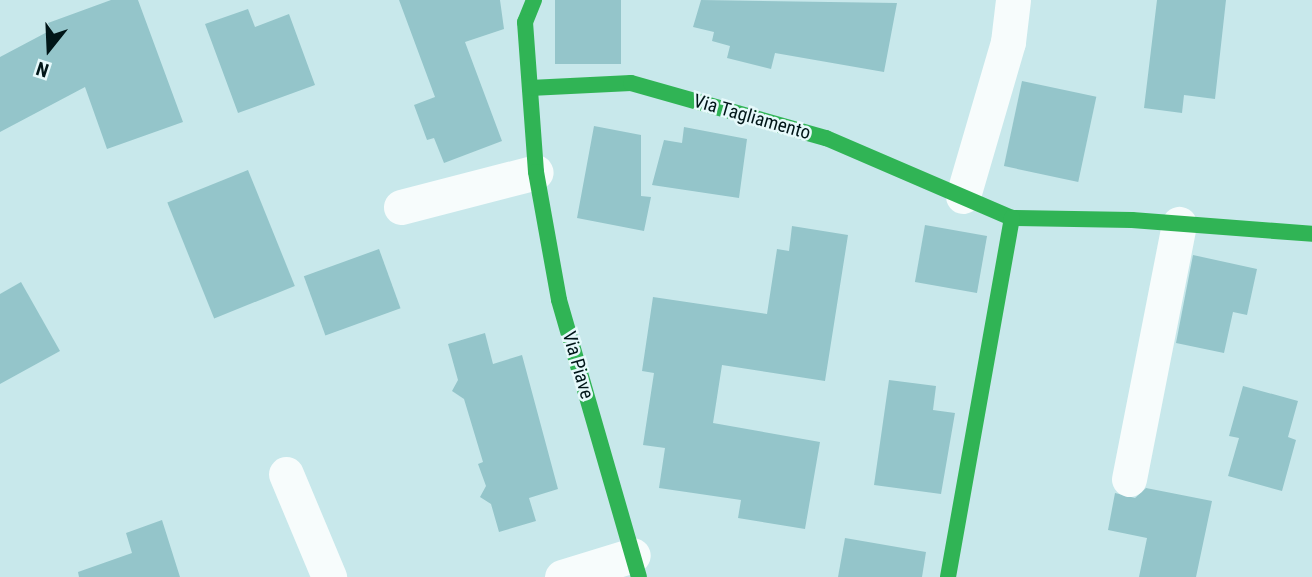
<!DOCTYPE html>
<style>
body{margin:0}
#map{position:relative;width:1312px;height:577px;overflow:hidden;background:#c8e8eb;font-family:"Roboto Condensed",sans-serif}
div>[style]{position:absolute}
.building>*{inset:0;background:#94c5ca;transform-origin:0 0}
.street>*{height:35px;margin:-17.5px;padding:0 17.5px;transform-origin:17.5px;border-radius:17.5px;background:#f7fcfc}
.fast>*{height:16px;margin:-8px;padding:0 8px;transform-origin:8px;border-radius:8px;background:#30b455}
span{translate:-50% -50%;white-space:nowrap;text-align:center;line-height:1.15;-webkit-text-stroke:5px #e6f9fb;paint-order:stroke}
.street-label{font-size:19px;color:#011618}
.north{position:absolute;left:14px;top:14px;width:70px;height:70px;-webkit-text-stroke:5px #e6f9fb;paint-order:stroke;rotate:198deg;font-size:19px;font-weight:700;line-height:28px;text-align:center;color:#011618}
.north::after{content:'';display:block;margin:auto;width:24px;height:32px;background:#011618;clip-path:polygon(50% 0,100% 100%,50% 72%,0 100%)}
</style>
<div id="map">
<div class="building">
<div style="clip-path:polygon(111px 0,138px 0,183px 122px,107px 149px,85px 87px,0 132px,0 57px,51px 30px,48px 23px)"></div>
<div style="clip-path:polygon(399px 0,500px 0,504px 29px,465px 42px,502px 141px,444px 163px,434px 138px,427px 140px,414px 105px,435px 97px)"></div>
<div style="left:555px;top:0;width:66px;height:64px"></div>
<div style="clip-path:polygon(701px 0,897px 3px,884px 72px,775px 53px,771px 69px,727px 58px,730px 46px,712px 41px,714px 32px,693px 27px)"></div>
<div style="clip-path:polygon(1157px 0,1226px 0,1215px 99px,1184px 95px,1182px 113px,1144px 108px)"></div>
<div style="clip-path:polygon(248px 9px,255px 27px,289px 14px,315px 85px,238px 113px,205px 24px)"></div>
<div style="left:1022px;top:81px;width:76px;height:87px;rotate:12deg"></div>
<div style="clip-path:polygon(594px 126px,641px 135px,641px 196px,651px 197px,644px 231px,577px 218px)"></div>
<div style="clip-path:polygon(684px 127px,747px 139px,739px 198px,652px 185px,664px 140px,682px 143px)"></div>
<div style="left:248px;top:170px;width:125px;height:87px;rotate:68deg"></div>
<div style="left:925px;top:225px;width:63px;height:58px;rotate:10deg"></div>
<div style="clip-path:polygon(792px 226px,848px 235px,825px 381px,722px 365px,713px 423px,820px 442px,805px 529px,738px 518px,741px 500px,659px 488px,665px 448px,643px 445px,654px 373px,642px 371px,653px 297px,767px 314px,777px 249px,789px 251px)"></div>
<div style="left:379px;top:249px;width:63px;height:80px;rotate:70deg"></div>
<div style="clip-path:polygon(1193px 255px,1257px 269px,1247px 315px,1233px 312px,1224px 353px,1176px 343px)"></div>
<div style="clip-path:polygon(21px 282px,60px 351px,0 384px,0 294px)"></div>
<div style="clip-path:polygon(485px 333px,493px 364px,522px 355px,558px 489px,529px 498px,536px 521px,499px 532px,491px 504px,480px 497px,486px 486px,478px 464px,483px 462px,464px 399px,452px 391px,458px 380px,448px 344px)"></div>
<div style="clip-path:polygon(889px 380px,936px 386px,933px 410px,955px 413px,941px 494px,874px 485px)"></div>
<div style="clip-path:polygon(1243px 386px,1298px 401px,1288px 437px,1296px 440px,1282px 491px,1228px 476px,1239px 438px,1229px 436px)"></div>
<div style="clip-path:polygon(1146px 488px,1212px 501px,1196px 577px,1139px 577px,1147px 538px,1108px 530px,1115px 493px,1135px 498px)"></div>
<div style="clip-path:polygon(162px 520px,180px 577px,79px 577px,78px 572px,132px 553px,126px 533px)"></div>
<div style="clip-path:polygon(845px 538px,926px 552px,922px 577px,838px 577px)"></div>
</div>
<div class="street">
<div style="left:963px;top:196px;width:160px;rotate:-73.7deg"></div>
<div style="left:1008px;top:42px;width:42px;rotate:-83.2deg"></div>
<div style="left:401px;top:207px;width:139px;rotate:-14.5deg"></div>
<div style="left:286px;top:474px;width:112px;rotate:67.3deg"></div>
<div style="left:1129px;top:479px;width:260px;rotate:-78.9deg"></div>
<div style="left:562px;top:577px;width:74px;rotate:-17.2deg"></div>
</div>
<div class="fast">
<div style="left:534px;top:0;width:24px;rotate:112deg"></div>
<div style="left:525px;top:22px;width:150px;rotate:85.8deg"></div>
<div style="left:536px;top:172px;width:130px;rotate:79.8deg"></div>
<div style="left:559px;top:300px;width:288px;rotate:73.9deg"></div>
<div style="left:530px;top:88px;width:101px;rotate:-2.8deg"></div>
<div style="left:631px;top:83px;width:203px;rotate:15.8deg"></div>
<div style="left:826px;top:138px;width:202px;rotate:23.3deg"></div>
<div style="left:1012px;top:218px;width:120px;rotate:1deg"></div>
<div style="left:1132px;top:220px;width:181px;rotate:4.4deg"></div>
<div style="left:948px;top:577px;width:365px;rotate:-79.9deg"></div>
</div>
<div class="street-label">
<span style="left:752px;top:117px;rotate:16deg">Via Tagliamento</span>
<span style="left:578px;top:365px;rotate:74deg">Via Piave</span>
</div>
<div class="north">N</div>
</div>
